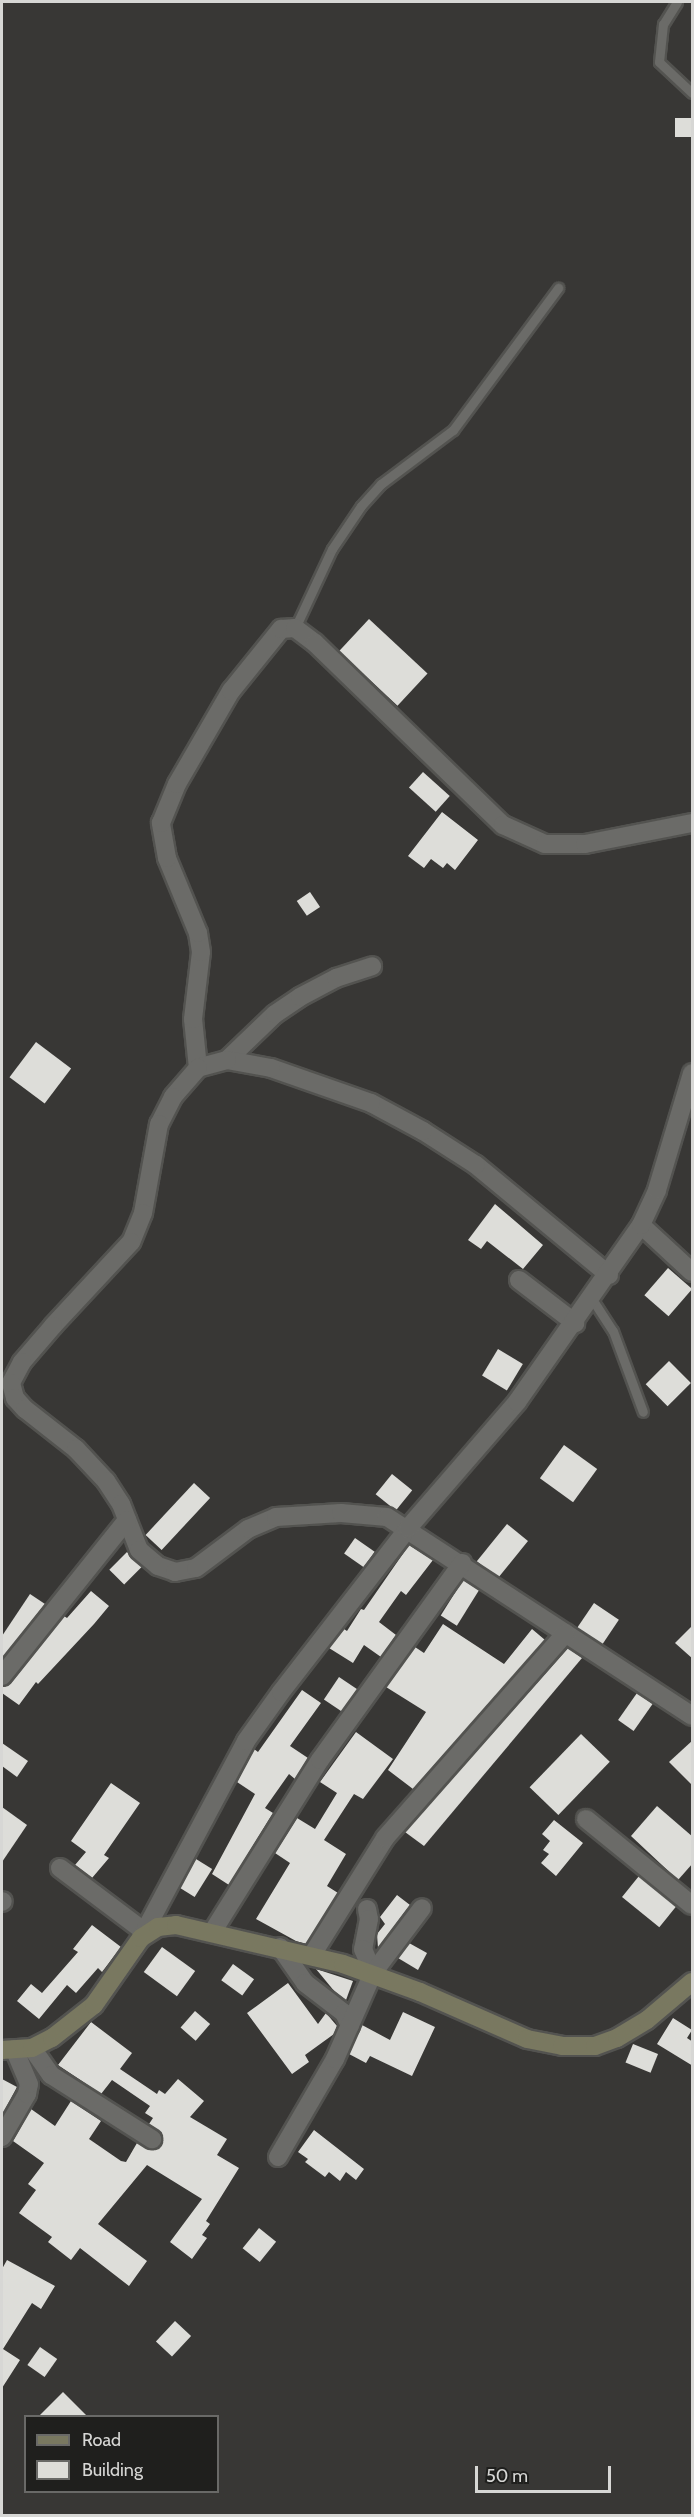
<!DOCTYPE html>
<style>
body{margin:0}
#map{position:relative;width:694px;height:2517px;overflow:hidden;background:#383735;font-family:Cabin,sans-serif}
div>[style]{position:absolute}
.building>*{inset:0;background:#ddddd9;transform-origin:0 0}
.roads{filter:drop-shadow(2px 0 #535350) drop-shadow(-2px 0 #535350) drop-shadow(0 2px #535350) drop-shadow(0 -2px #535350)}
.lane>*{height:9px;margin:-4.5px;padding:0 4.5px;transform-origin:4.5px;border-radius:4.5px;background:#6b6b68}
.street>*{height:18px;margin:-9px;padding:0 9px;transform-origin:9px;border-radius:9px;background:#6b6b68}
.secondary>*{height:18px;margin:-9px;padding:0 9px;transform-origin:9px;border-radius:9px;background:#797860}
span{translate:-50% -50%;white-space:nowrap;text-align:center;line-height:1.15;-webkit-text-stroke:6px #1f1f1d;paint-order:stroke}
.frame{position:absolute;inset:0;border:3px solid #d7d7d5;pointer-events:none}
.legend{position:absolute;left:24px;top:2415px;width:195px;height:78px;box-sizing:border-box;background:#1f1f1d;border:2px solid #696967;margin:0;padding:8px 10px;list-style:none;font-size:18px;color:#d7d7d5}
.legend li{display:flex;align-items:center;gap:12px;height:30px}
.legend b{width:30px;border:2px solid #696967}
.scale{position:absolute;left:475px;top:2466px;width:136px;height:27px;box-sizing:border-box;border:3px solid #d7d7d5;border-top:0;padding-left:8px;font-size:18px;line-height:21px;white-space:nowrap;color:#d7d7d5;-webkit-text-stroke:4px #1f1f1d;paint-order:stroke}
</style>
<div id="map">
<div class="building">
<div style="left:675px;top:118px;width:18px;height:19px"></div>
<div style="left:369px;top:619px;width:80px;height:44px;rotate:43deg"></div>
<div style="left:423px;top:772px;width:36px;height:21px;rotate:42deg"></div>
<div style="clip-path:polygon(442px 812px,478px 840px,455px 870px,447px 863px,443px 868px,431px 859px,424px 868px,408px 856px)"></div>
<div style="left:310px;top:892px;width:18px;height:16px;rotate:56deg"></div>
<div style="left:36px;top:1042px;width:44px;height:44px;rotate:37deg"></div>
<div style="clip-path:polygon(495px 1204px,543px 1245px,523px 1269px,487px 1241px,481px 1249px,468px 1240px)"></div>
<div style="left:668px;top:1268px;width:32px;height:36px;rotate:41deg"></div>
<div style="left:498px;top:1349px;width:29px;height:31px;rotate:31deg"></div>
<div style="left:669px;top:1361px;width:31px;height:33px;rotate:45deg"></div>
<div style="left:564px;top:1445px;width:41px;height:41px;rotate:36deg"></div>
<div style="left:392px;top:1474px;width:26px;height:26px;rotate:39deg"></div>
<div style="left:194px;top:1483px;width:22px;height:71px;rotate:43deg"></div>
<div style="left:507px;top:1524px;width:27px;height:48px;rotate:39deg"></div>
<div style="left:355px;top:1538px;width:24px;height:19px;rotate:35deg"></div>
<div style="clip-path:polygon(409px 1545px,433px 1560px,406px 1595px,401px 1591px,379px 1622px,396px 1635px,381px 1657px,364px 1645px,353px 1663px,329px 1648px,344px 1629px,347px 1631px,361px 1609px,364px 1610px)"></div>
<div style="left:127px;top:1552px;width:21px;height:25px;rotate:45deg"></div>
<div style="left:463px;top:1580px;width:19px;height:42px;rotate:32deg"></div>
<div style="clip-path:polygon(91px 1591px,109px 1606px,94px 1624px,38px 1684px,36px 1682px,19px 1705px,2px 1693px,2px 1687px,11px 1683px,64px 1616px,67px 1618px)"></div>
<div style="clip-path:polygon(30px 1594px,45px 1604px,2px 1659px,2px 1636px)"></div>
<div style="left:594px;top:1603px;width:30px;height:30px;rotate:34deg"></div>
<div style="clip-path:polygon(443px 1624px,504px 1664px,532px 1629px,545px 1640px,413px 1789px,388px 1770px,426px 1712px,386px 1687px,415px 1647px,424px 1653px)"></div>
<div style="clip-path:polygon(693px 1625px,693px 1659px,675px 1643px)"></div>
<div style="clip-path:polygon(568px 1648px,582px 1658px,424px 1846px,405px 1832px)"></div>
<div style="left:339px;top:1677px;width:22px;height:27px;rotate:34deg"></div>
<div style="clip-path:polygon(302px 1690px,321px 1703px,290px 1746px,308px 1758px,295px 1779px,289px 1774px,265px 1808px,273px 1813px,229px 1885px,212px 1874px,255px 1794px,237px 1782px,254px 1749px,258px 1752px)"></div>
<div style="left:637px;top:1693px;width:19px;height:33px;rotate:35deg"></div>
<div style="clip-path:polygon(356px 1732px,393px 1759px,363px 1799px,354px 1794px,324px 1840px,346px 1854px,327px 1886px,338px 1893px,306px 1944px,296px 1941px,256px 1919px,290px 1863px,275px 1853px,297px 1818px,315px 1829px,337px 1793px,320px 1782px)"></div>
<div style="left:581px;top:1734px;width:40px;height:74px;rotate:44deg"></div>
<div style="clip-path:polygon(693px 1740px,693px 1786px,669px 1762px)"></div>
<div style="clip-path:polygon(2px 1743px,28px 1761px,17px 1777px,2px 1766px)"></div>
<div style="clip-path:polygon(111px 1783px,140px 1803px,104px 1855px,109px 1858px,92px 1878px,75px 1865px,86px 1852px,71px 1841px)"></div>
<div style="clip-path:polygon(657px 1806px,693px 1837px,693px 1863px,678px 1880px,631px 1836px)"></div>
<div style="clip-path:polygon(2px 1807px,27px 1825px,2px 1862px)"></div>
<div style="clip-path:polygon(554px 1820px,583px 1843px,556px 1876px,541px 1863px,549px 1854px,543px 1850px,550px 1841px,542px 1834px)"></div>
<div style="left:196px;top:1859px;width:19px;height:33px;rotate:32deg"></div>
<div style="left:639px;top:1876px;width:48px;height:27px;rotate:39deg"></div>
<div style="clip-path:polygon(397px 1895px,410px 1905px,378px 1948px,377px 1934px,385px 1924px,380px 1917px)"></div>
<div style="clip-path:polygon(92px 1925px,121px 1947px,102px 1972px,98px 1968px,76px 1993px,67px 1985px,39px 2019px,17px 2001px,31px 1984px,42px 1993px,78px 1952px,73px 1949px)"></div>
<div style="clip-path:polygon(409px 1943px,427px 1953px,418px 1970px,398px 1958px)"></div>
<div style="left:162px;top:1947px;width:41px;height:31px;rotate:36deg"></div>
<div style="left:233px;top:1964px;width:26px;height:20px;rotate:36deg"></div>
<div style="clip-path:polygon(316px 1969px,353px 1981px,346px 2000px,335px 1992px)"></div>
<div style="clip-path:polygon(288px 1983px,318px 2024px,326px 2013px,337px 2026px,334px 2034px,305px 2055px,309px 2062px,292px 2074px,247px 2013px)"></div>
<div style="left:195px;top:2011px;width:20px;height:22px;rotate:41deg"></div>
<div style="clip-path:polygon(403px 2012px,435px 2027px,412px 2076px,370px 2056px,366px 2063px,349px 2054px,362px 2025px,390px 2040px)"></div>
<div style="clip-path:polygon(673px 2018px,692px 2030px,687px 2038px,693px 2042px,693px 2066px,657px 2044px)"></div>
<div style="clip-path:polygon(91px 2022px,132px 2053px,120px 2069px,157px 2094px,159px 2090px,165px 2094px,178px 2079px,204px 2101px,190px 2117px,227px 2139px,217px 2155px,239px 2168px,206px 2221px,210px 2224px,202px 2235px,207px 2238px,192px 2259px,170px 2242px,202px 2199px,147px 2165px,98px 2224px,147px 2261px,129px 2286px,80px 2248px,71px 2260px,48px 2242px,52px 2237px,19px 2213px,36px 2190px,28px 2184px,44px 2163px,13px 2141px,31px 2109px,55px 2126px,71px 2101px,101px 2121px,89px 2139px,121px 2161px,126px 2162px,137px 2143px,151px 2150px,162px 2144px,162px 2133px,149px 2124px,153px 2118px,145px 2113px,150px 2106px,112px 2080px,101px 2094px,58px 2065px)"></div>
<div style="left:633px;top:2044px;width:27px;height:20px;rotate:22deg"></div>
<div style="clip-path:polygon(2px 2079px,17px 2087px,2px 2115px)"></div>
<div style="clip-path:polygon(314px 2130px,364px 2169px,356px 2180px,346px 2172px,340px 2181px,329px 2172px,325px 2177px,305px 2162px,308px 2159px,298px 2152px)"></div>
<div style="left:259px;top:2228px;width:22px;height:26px;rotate:39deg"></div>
<div style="clip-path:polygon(7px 2260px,55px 2286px,41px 2309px,32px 2303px,3px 2349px,20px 2360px,2px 2388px,2px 2269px)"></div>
<div style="left:175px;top:2321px;width:22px;height:28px;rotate:43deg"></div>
<div style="left:40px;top:2347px;width:21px;height:22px;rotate:35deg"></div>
<div style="clip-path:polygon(63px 2392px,87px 2416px,39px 2416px)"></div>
</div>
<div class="roads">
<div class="lane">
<div style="left:677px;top:2px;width:26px;rotate:122deg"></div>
<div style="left:663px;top:24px;width:38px;rotate:96deg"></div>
<div style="left:659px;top:62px;width:45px;rotate:43.2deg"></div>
<div style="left:295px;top:628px;width:87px;rotate:-64.9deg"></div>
<div style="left:332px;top:549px;width:52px;rotate:-56deg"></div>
<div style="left:361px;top:506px;width:30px;rotate:-48deg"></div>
<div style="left:381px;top:484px;width:90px;rotate:-36.9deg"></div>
<div style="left:453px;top:430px;width:177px;rotate:-53.5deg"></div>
<div style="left:592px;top:1299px;width:38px;rotate:57deg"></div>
<div style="left:613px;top:1331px;width:86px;rotate:69.7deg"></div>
</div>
<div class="street">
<div style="left:227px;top:1060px;width:66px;rotate:-43.8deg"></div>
<div style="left:275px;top:1014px;width:30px;rotate:-34deg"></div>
<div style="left:300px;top:997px;width:41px;rotate:-27.8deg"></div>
<div style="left:336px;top:978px;width:38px;rotate:-18deg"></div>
<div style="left:198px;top:1068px;width:49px;rotate:-95.8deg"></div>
<div style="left:193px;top:1019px;width:67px;rotate:-83.2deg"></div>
<div style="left:201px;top:952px;width:19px;rotate:-99deg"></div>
<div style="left:198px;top:933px;width:81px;rotate:-112.5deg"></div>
<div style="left:167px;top:858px;width:36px;rotate:-100deg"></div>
<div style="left:161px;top:823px;width:42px;rotate:-67.7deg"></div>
<div style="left:177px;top:784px;width:108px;rotate:-59.9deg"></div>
<div style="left:231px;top:691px;width:80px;rotate:-51.1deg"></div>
<div style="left:281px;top:629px;width:14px;rotate:-4deg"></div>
<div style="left:295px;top:628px;width:25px;rotate:37deg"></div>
<div style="left:315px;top:643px;width:262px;rotate:44.1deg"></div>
<div style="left:503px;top:825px;width:46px;rotate:24.3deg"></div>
<div style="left:545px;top:844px;width:40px"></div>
<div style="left:585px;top:844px;width:109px;rotate:-11.1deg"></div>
<div style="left:641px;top:1225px;width:69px;rotate:42.7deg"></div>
<div style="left:609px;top:1275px;width:173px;rotate:-140.4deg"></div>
<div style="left:476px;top:1165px;width:63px;rotate:-147.3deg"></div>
<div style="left:423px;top:1131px;width:59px;rotate:-151.7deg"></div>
<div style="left:371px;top:1103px;width:106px;rotate:-160.7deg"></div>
<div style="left:271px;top:1068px;width:45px;rotate:-169.7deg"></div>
<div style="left:227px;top:1060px;width:30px;rotate:165deg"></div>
<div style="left:198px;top:1068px;width:38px;rotate:131deg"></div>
<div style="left:173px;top:1097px;width:30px;rotate:117deg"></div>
<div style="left:159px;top:1124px;width:90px;rotate:100.2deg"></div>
<div style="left:143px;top:1213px;width:31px;rotate:112deg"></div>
<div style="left:131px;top:1242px;width:115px;rotate:132.9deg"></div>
<div style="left:53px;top:1326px;width:48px;rotate:130.7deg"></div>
<div style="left:22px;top:1362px;width:24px;rotate:118deg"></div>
<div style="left:11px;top:1383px;width:16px;rotate:75deg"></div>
<div style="left:15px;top:1398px;width:15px;rotate:48deg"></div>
<div style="left:25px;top:1409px;width:65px;rotate:38.1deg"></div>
<div style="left:76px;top:1449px;width:44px;rotate:46.8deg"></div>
<div style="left:106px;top:1481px;width:27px;rotate:57deg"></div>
<div style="left:121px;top:1504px;width:49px;rotate:68.6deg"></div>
<div style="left:139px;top:1550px;width:25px;rotate:40deg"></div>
<div style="left:158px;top:1566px;width:18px;rotate:19deg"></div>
<div style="left:175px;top:1572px;width:21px;rotate:-11deg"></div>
<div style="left:196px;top:1568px;width:65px;rotate:-36.9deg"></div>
<div style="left:248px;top:1529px;width:30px;rotate:-23deg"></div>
<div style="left:276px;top:1517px;width:65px;rotate:-3.5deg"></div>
<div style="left:341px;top:1513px;width:46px;rotate:5deg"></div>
<div style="left:387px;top:1517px;width:364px;rotate:33.1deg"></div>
<div style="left:519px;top:1280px;width:71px;rotate:37.5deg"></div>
<div style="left:2px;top:1676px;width:200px;rotate:-51.3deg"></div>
<div style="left:586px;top:1819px;width:136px;rotate:39.1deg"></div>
<div style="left:60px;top:1868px;width:106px;rotate:37deg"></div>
<div style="left:2px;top:1902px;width:1px;rotate:-45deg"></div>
<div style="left:367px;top:1909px;width:10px;rotate:79deg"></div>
<div style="left:369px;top:1919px;width:31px;rotate:101deg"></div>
<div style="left:363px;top:1949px;width:26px;rotate:67deg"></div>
<div style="left:213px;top:1931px;width:202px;rotate:-58deg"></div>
<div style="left:320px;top:1760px;width:243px;rotate:-54.2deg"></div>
<div style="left:141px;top:1938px;width:223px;rotate:-61.9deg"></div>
<div style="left:246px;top:1741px;width:60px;rotate:-54.5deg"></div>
<div style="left:281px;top:1692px;width:207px;rotate:-52.2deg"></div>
<div style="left:408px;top:1528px;width:167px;rotate:-49.1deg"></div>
<div style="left:517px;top:1402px;width:216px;rotate:-55deg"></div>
<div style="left:641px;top:1225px;width:38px;rotate:-65deg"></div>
<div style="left:657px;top:1190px;width:122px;rotate:-73.3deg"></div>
<div style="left:280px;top:1947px;width:44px;rotate:55.2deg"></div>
<div style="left:305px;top:1983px;width:49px;rotate:37.6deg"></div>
<div style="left:344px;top:2013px;width:14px;rotate:65deg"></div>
<div style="left:312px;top:1955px;width:138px;rotate:-58deg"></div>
<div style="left:385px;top:1838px;width:273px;rotate:-48.6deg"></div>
<div style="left:32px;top:2048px;width:33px;rotate:55deg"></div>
<div style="left:51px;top:2075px;width:120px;rotate:32.4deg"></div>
<div style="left:2px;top:2137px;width:50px;rotate:-59.8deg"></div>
<div style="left:27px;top:2094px;width:10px;rotate:-79deg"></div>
<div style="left:29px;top:2084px;width:38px;rotate:-113deg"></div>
<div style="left:278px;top:2157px;width:113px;rotate:-59.8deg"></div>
<div style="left:335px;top:2059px;width:94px;rotate:-66.2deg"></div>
<div style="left:373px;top:1973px;width:81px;rotate:-53deg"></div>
</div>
<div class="secondary">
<div style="left:2px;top:2050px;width:30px;rotate:-4deg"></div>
<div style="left:32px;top:2048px;width:22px;rotate:-27deg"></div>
<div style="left:52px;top:2038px;width:53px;rotate:-38.2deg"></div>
<div style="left:94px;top:2005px;width:82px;rotate:-55deg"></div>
<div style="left:141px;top:1938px;width:20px;rotate:-33deg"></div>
<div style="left:158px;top:1927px;width:18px;rotate:-6deg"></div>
<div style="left:176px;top:1925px;width:171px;rotate:13.1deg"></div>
<div style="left:343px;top:1964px;width:82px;rotate:20deg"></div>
<div style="left:420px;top:1992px;width:117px;rotate:23.7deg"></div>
<div style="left:527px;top:2039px;width:36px;rotate:11deg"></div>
<div style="left:562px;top:2046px;width:33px"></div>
<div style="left:595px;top:2046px;width:23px;rotate:-20deg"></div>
<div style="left:617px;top:2038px;width:35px;rotate:-31deg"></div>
<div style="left:647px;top:2020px;width:59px;rotate:-40.2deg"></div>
</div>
</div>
<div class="frame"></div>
<ul class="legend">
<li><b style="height:8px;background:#797860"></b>Road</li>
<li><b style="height:16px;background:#ddddd9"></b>Building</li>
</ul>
<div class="scale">50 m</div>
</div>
